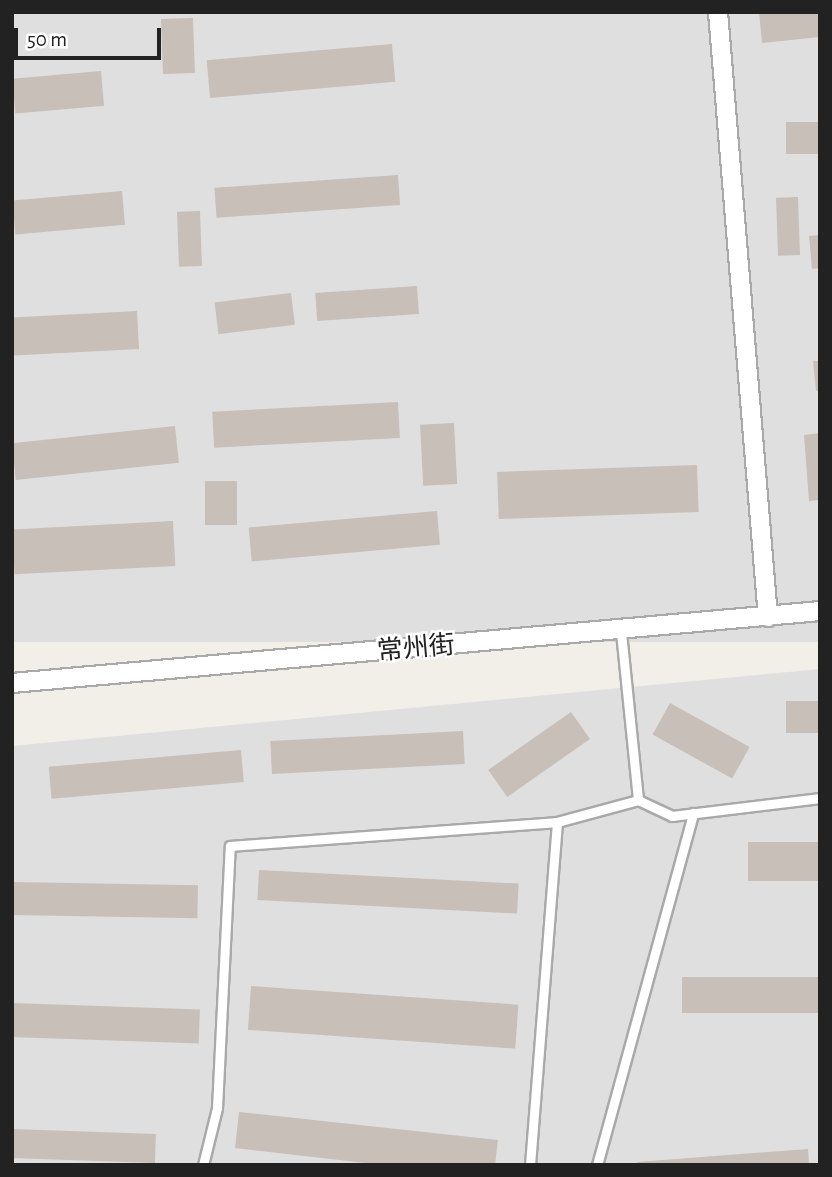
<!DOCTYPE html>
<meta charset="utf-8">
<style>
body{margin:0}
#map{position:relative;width:832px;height:1177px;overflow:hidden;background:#f2efe9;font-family:"Alegreya Sans","Noto Sans SC",sans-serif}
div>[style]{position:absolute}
.residential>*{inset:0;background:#e0dfdf;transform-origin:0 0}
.building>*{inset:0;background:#c7bfb8;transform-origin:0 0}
.roads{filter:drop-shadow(2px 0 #a9a9a9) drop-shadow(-2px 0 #a9a9a9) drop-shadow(0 2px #a9a9a9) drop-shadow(0 -2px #a9a9a9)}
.lane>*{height:9px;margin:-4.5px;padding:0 4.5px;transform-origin:4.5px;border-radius:4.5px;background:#fff}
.street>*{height:18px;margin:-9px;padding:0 9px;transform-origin:9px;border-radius:9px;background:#fff}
span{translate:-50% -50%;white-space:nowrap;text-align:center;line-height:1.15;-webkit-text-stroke:5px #fff;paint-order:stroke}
.street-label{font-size:26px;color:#222}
.frame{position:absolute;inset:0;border:14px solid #222;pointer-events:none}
.scale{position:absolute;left:14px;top:28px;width:147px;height:32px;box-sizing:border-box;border:4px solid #222;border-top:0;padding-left:9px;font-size:21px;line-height:24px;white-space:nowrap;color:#222;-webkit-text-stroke:5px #fff;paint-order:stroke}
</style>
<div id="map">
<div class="residential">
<div style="left:12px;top:12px;width:808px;height:630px"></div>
<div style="clip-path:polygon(820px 669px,820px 1165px,12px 1165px,12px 746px)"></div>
</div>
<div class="building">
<div style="clip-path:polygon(759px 12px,820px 12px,820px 37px,762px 43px)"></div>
<div style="left:193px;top:18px;width:55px;height:32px;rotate:88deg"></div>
<div style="left:392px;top:44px;width:38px;height:186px;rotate:85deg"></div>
<div style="left:101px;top:71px;width:35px;height:89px;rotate:85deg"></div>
<div style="left:820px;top:122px;width:32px;height:34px;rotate:90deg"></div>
<div style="left:398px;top:175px;width:30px;height:184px;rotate:86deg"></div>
<div style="left:122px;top:191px;width:34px;height:110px;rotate:85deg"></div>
<div style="left:798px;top:197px;width:58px;height:22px;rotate:88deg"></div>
<div style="left:200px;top:211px;width:55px;height:23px;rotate:88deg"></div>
<div style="clip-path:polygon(820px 235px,820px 268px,812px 269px,809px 236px)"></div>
<div style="left:417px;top:286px;width:28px;height:102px;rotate:86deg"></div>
<div style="left:291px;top:293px;width:32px;height:77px;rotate:83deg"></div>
<div style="left:137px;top:311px;width:38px;height:125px;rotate:87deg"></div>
<div style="clip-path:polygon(813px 361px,820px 361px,820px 390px,816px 391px)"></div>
<div style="left:398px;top:402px;width:36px;height:186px;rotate:87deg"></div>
<div style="left:454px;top:423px;width:61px;height:34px;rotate:87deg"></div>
<div style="left:175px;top:426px;width:37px;height:164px;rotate:84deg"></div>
<div style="clip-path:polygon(820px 433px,820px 500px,809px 501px,804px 435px)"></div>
<div style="left:697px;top:465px;width:47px;height:200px;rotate:88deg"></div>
<div style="left:205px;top:481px;width:32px;height:44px"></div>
<div style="left:437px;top:511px;width:34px;height:189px;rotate:85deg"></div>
<div style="left:173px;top:521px;width:45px;height:161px;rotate:87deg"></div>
<div style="left:820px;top:701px;width:32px;height:34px;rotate:90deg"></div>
<div style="left:670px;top:703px;width:91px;height:36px;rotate:29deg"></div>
<div style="left:571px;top:712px;width:33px;height:101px;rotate:55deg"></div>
<div style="left:463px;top:731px;width:33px;height:193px;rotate:87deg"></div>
<div style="left:241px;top:750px;width:32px;height:193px;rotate:85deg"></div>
<div style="left:820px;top:842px;width:39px;height:72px;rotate:90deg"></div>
<div style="left:259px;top:870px;width:260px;height:30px;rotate:3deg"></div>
<div style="left:12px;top:882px;width:186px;height:33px;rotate:1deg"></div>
<div style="left:820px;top:977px;width:36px;height:138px;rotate:90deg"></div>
<div style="left:251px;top:986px;width:268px;height:44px;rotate:4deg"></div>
<div style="left:12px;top:1003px;width:188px;height:34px;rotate:2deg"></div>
<div style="clip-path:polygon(239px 1112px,498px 1140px,495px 1165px,383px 1165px,235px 1148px)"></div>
<div style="left:12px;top:1129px;width:144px;height:29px;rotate:2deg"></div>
<div style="clip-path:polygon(808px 1149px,809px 1165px,638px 1165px,637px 1162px)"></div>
</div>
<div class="roads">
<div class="lane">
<div style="left:621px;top:632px;width:169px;rotate:84.2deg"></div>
<div style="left:638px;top:800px;width:38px;rotate:25deg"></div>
<div style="left:672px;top:816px;width:149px;rotate:-6.9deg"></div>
<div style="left:203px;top:1165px;width:59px;rotate:-76.2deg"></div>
<div style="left:217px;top:1108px;width:262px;rotate:-87.2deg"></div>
<div style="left:230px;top:846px;width:328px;rotate:-4.2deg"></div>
<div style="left:530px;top:1165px;width:344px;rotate:-85.5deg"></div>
<div style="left:557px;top:822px;width:84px;rotate:-15.2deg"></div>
<div style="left:597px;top:1165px;width:365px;rotate:-74.7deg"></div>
</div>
<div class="street">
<div style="left:718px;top:12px;width:607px;rotate:85.28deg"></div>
<div style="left:12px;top:683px;width:811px;rotate:-5.09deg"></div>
</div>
</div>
<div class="street-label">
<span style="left:416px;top:649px;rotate:-5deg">常州街</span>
</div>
<div class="frame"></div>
<div class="scale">50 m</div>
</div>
